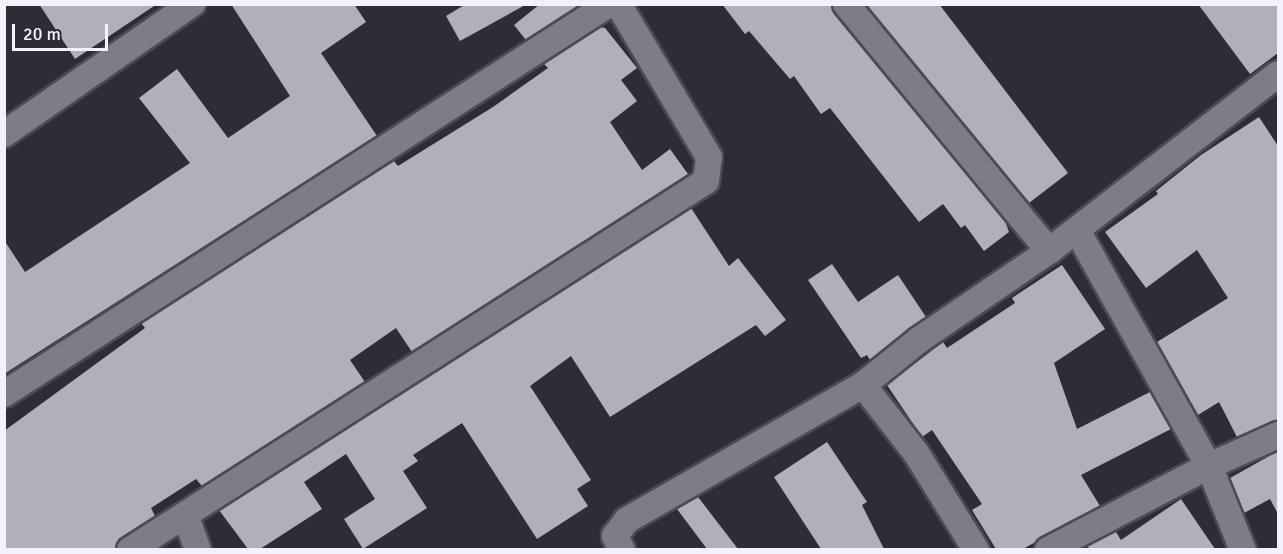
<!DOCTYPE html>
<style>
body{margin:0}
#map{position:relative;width:1283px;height:554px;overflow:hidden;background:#2f2c37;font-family:Signika,sans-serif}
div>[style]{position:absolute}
.building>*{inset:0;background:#b2afbd}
.roads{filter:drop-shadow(2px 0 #4c4a53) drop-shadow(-2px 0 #4c4a53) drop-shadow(0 2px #4c4a53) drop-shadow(0 -2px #4c4a53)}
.minor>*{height:26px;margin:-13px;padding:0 13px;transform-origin:13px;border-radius:13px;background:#7f7c89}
span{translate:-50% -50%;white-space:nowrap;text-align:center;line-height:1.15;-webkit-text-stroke:6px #2f2c37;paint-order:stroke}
.frame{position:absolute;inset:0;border:6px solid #f3f1f9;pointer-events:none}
.scale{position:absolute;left:12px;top:24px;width:96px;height:27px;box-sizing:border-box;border:3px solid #f3f1f9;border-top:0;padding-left:8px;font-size:18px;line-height:21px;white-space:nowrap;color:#f3f1f9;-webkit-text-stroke:4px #2f2c37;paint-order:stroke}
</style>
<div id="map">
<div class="building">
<div style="clip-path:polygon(39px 4px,157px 4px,75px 59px)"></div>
<div style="clip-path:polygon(231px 4px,354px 4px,366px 22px,321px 53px,377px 136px,4px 374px,4px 240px,25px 272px,190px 163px,139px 98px,177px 69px,228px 138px,290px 96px)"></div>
<div style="clip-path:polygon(466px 4px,527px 4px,460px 41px,446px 16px)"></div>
<div style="clip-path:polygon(540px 4px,581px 4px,526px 40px,514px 25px)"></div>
<div style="clip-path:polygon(722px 4px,831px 4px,834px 14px,1005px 221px,1009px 232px,984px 251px,965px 225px,961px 228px,943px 204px,919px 222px,830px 108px,821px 114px,794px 76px,790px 79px,749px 31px,745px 34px)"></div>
<div style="clip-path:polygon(866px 4px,939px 4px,1068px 173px,1029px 203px)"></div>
<div style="clip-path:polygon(1198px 4px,1278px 4px,1278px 53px,1250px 74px)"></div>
<div style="clip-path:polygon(600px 27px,605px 28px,637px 68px,621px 80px,637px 101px,610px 122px,642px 170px,670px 149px,688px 174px,412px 352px,396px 328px,350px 360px,365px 382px,202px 486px,196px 479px,151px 508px,155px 516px,121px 538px,115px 549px,4px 549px,4px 431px,145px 328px,141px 323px,394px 161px,398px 166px,493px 107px,548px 68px,544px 64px)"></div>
<div style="clip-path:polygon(1259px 117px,1278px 146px,1278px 420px,1237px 437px,1219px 402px,1198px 415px,1157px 342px,1228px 298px,1197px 250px,1146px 288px,1105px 232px,1158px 194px,1156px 191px,1201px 155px)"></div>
<div style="clip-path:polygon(691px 208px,729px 266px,738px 258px,786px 320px,765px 336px,756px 325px,610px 417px,571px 356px,530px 386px,591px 480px,577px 489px,588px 506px,537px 539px,462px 423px,413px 455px,418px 461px,403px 471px,427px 508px,363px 549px,344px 519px,375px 499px,346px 454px,304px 482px,322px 509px,260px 549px,248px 549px,219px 510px)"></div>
<div style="clip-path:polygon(832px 264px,858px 302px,898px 275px,926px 317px,870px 360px,867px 355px,861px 358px,808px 280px)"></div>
<div style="clip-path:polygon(1062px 265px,1105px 329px,1054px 363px,1077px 429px,1150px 392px,1171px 429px,1081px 475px,1100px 506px,1023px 549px,996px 549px,972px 510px,982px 504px,932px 430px,922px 437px,887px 385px,943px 342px,947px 348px,1015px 303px,1012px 298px)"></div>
<div style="clip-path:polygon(827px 442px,867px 502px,862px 505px,884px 549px,821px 549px,774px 477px)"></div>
<div style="clip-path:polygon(1278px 451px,1278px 514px,1270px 499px,1244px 513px,1230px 478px)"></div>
<div style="clip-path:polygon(698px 497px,738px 549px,707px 549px,677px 509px)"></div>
<div style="clip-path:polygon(1181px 499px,1215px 549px,1089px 549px,1088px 546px,1116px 532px,1121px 540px)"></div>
</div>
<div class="roads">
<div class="minor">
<div style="left:846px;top:4px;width:320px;rotate:50.6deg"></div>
<div style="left:1049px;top:251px;width:289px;rotate:-37.7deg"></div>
<div style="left:4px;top:134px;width:229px;rotate:-34.7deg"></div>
<div style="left:1078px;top:232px;width:268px;rotate:60.8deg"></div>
<div style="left:1209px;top:466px;width:91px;rotate:68deg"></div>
<div style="left:4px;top:394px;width:720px;rotate:-32.81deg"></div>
<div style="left:186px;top:517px;width:35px;rotate:70deg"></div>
<div style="left:130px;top:550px;width:684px;rotate:-32.64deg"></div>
<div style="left:706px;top:181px;width:24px;rotate:-83deg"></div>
<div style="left:709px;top:157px;width:178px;rotate:-120.7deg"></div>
<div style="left:622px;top:550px;width:16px;rotate:-117deg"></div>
<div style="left:615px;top:536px;width:20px;rotate:-53deg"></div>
<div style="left:627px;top:520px;width:272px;rotate:-29.8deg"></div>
<div style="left:976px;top:550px;width:114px;rotate:-121.7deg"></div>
<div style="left:916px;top:453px;width:86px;rotate:-127.9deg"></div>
<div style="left:863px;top:385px;width:72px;rotate:-38.8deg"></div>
<div style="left:919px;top:340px;width:158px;rotate:-34.4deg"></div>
<div style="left:1048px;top:550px;width:182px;rotate:-27.6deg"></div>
<div style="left:1209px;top:466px;width:76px;rotate:-24.2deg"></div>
</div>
</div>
<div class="frame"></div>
<div class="scale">20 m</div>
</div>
